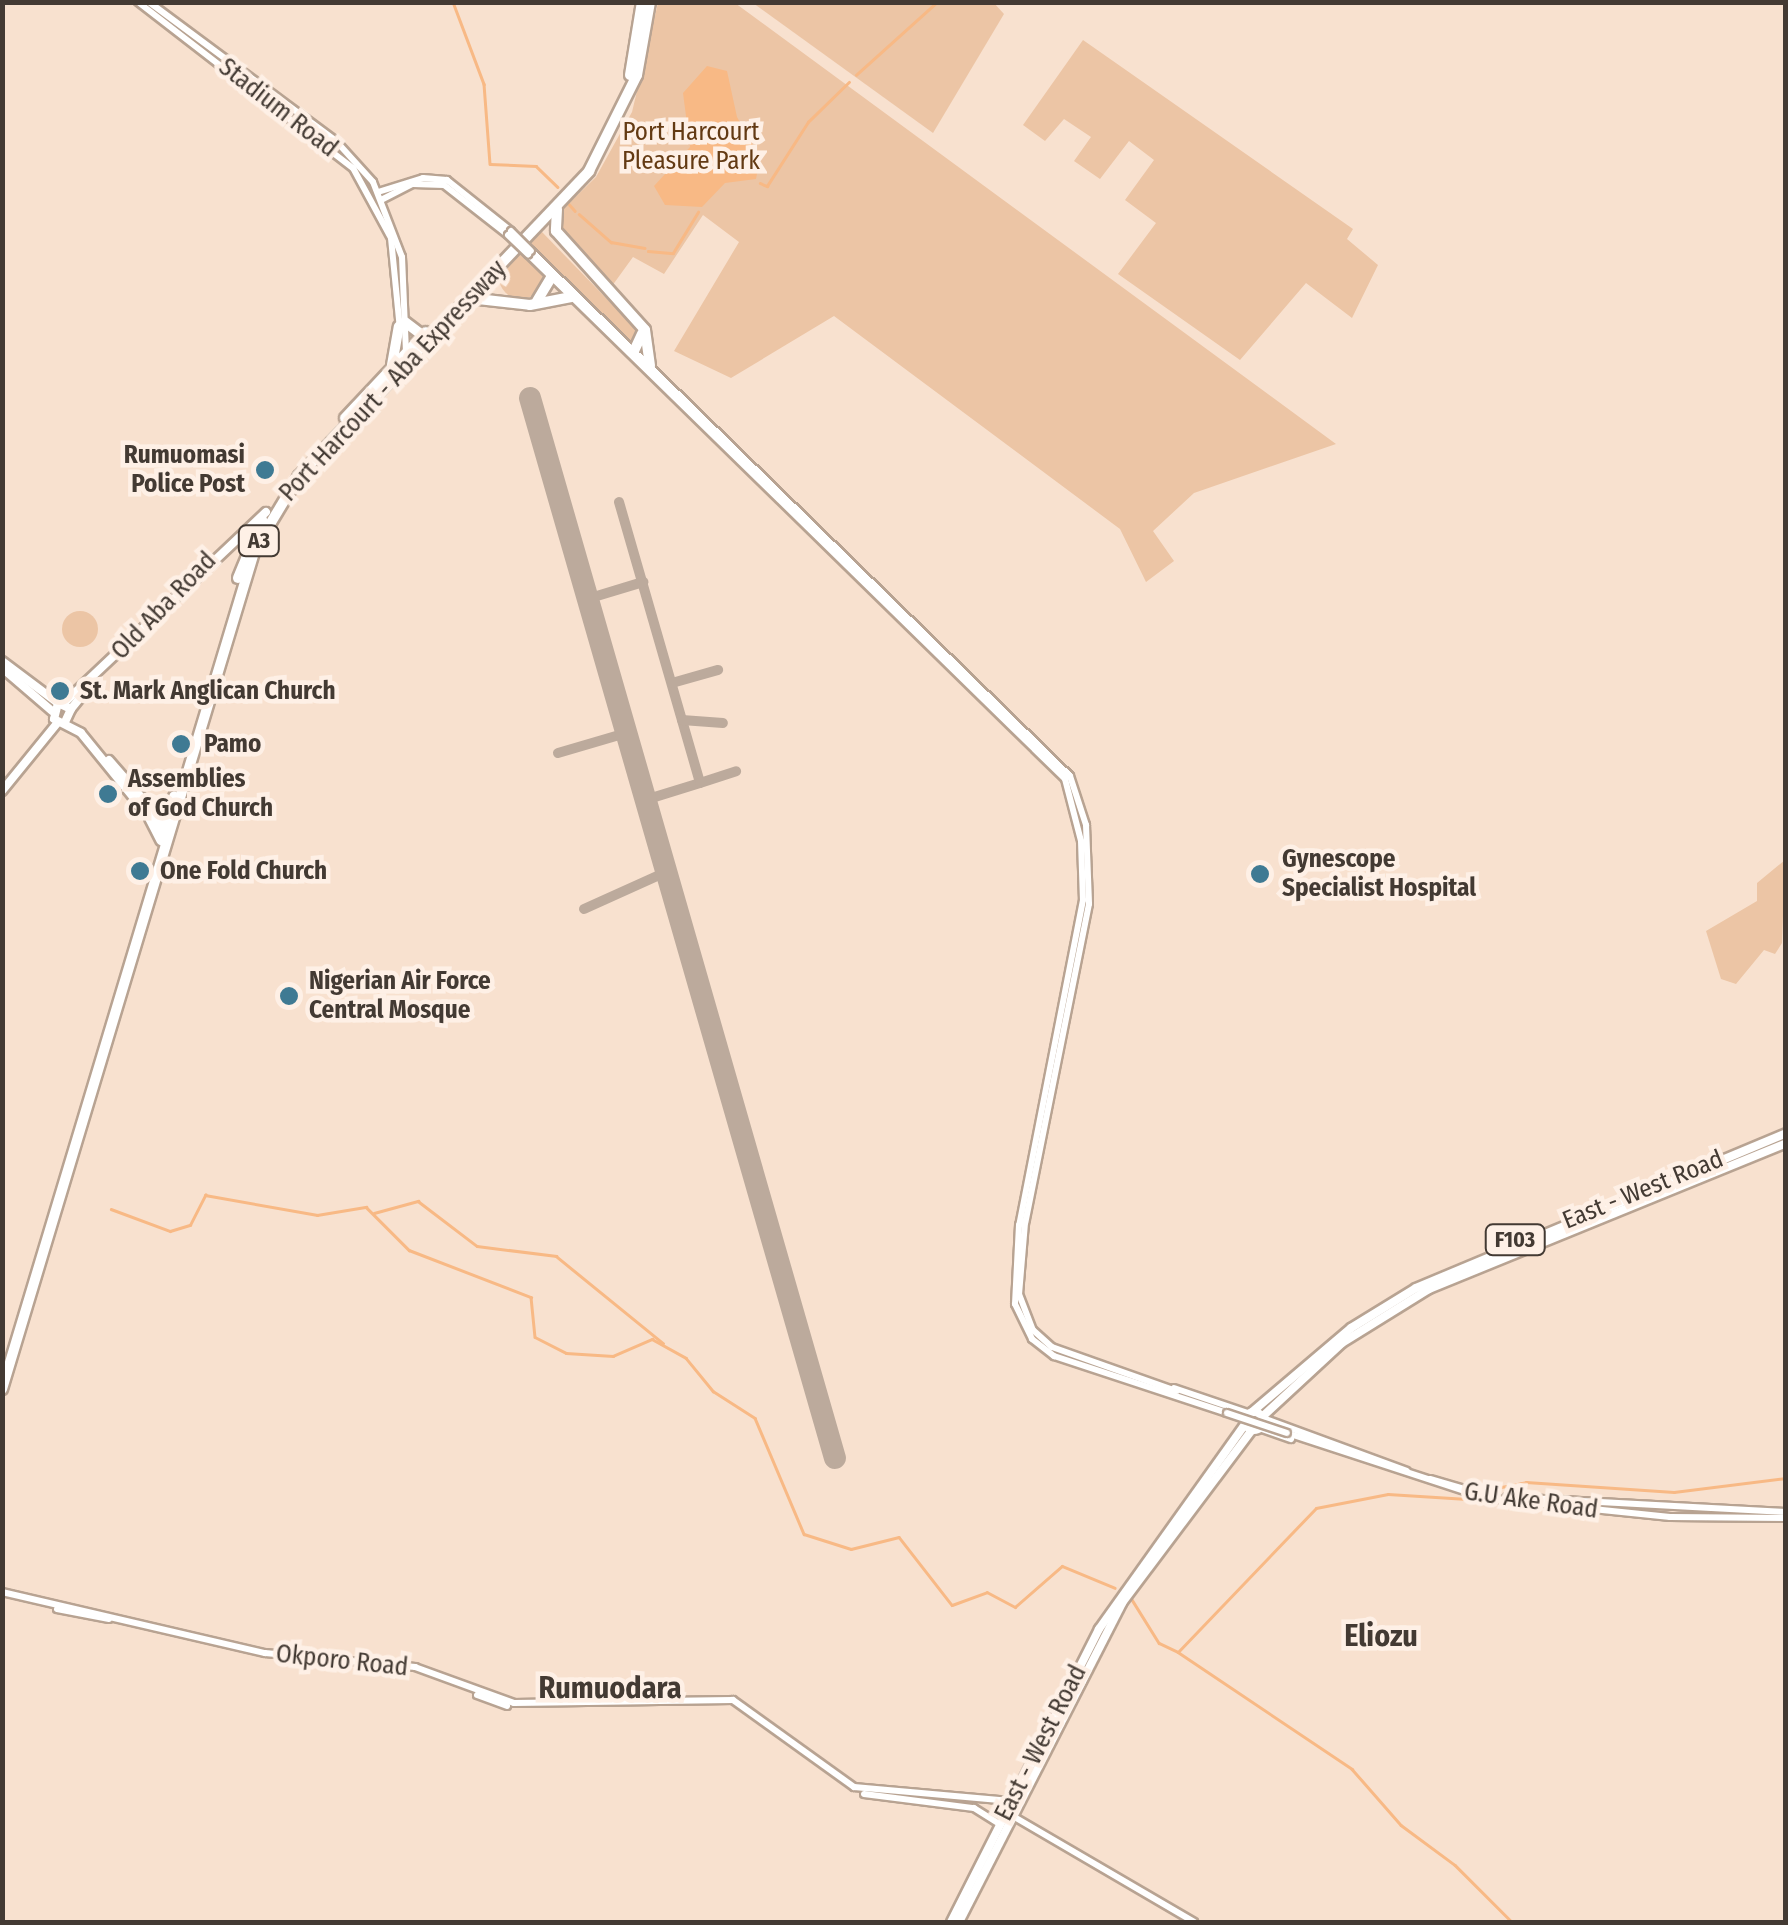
<!DOCTYPE html>
<style>
body{margin:0}
#map{position:relative;width:1788px;height:1925px;overflow:hidden;background:#f8e1cf;font-family:"Fira Sans Condensed",sans-serif}
div>[style]{position:absolute}
.green>*{inset:0;background:#ecc5a5}
.round{border-radius:50%}
.water>*{inset:0;background:#f8b985}
.stream>*{height:2.5px;margin:-1.25px;padding:0 1.25px;transform-origin:1.25px;border-radius:1.25px;background:#f8b985}
.taxiway>*{height:10px;margin:-5px;padding:0 5px;transform-origin:5px;border-radius:5px;background:#bcaa9c}
.runway>*{height:22px;margin:-11px;padding:0 11px;transform-origin:11px;border-radius:11px;background:#bcaa9c}
.roads{filter:drop-shadow(2px 0 #b8a392) drop-shadow(-2px 0 #b8a392) drop-shadow(0 2px #b8a392) drop-shadow(0 -2px #b8a392)}
.secondary>*{height:6px;margin:-3px;padding:0 3px;transform-origin:3px;border-radius:3px;background:#fff}
.primary>*{height:8px;margin:-4px;padding:0 4px;transform-origin:4px;border-radius:4px;background:#fff}
.primary>.ring{margin:-4px;padding:0;box-sizing:content-box;background:none;border:8px solid #fff;border-radius:50%}
.highway>*{height:10px;margin:-5px;padding:0 5px;transform-origin:5px;border-radius:5px;background:#fff}
.bridges{filter:drop-shadow(2px 0 #b8a392) drop-shadow(-2px 0 #b8a392) drop-shadow(0 2px #b8a392) drop-shadow(0 -2px #b8a392)}
.secondary-bridge>*{height:6px;margin:-3px;padding:0 3px;transform-origin:3px;border-radius:3px;background:#fff}
.dots>*{width:28px;height:28px;translate:-50% -50%;box-sizing:border-box;border:5px solid #fef0e6;border-radius:50%}
span{translate:-50% -50%;white-space:nowrap;text-align:center;line-height:1.15;-webkit-text-stroke:9px #fef0e6;paint-order:stroke}
.shield-label span{padding:2px 8px;background:#fef0e6;border:2px solid;border-radius:8px;-webkit-text-stroke-width:0}
.shield-label{font-size:22px;color:#433a33;font-weight:700}
.street-label{font-size:25px;color:#433a33}
.park-label{font-size:25px;color:#633a13}
.poi-label{font-size:25px;color:#433a33;font-weight:700}
.right{translate:-100% -50%;text-align:right}
.left{translate:0 -50%;text-align:left}
.quarter-label{font-size:30px;color:#433a33;font-weight:700}
.frame{position:absolute;inset:0;border:5px solid #433a33;pointer-events:none}
</style>
<div id="map">
<div class="green">
<div style="clip-path:polygon(993px 2px,1004px 14px,933px 133px,753px 3px)"></div>
<div style="clip-path:polygon(658px 3px,735px 3px,1336px 444px,1194px 493px,1153px 531px,1174px 561px,1146px 582px,1120px 529px,834px 316px,731px 378px,674px 351px,739px 242px,703px 215px,664px 274px,633px 257px,612px 286px,560px 228px,561px 211px,596px 177px,632px 112px)"></div>
<div style="clip-path:polygon(1083px 40px,1353px 229px,1347px 239px,1378px 265px,1352px 318px,1306px 283px,1240px 360px,1118px 274px,1156px 223px,1125px 200px,1154px 160px,1129px 141px,1100px 179px,1074px 161px,1091px 137px,1064px 119px,1045px 141px,1023px 125px)"></div>
<div style="clip-path:polygon(542px 232px,638px 331px,633px 345px,526px 243px)"></div>
<div class="round" style="left:499px;top:255px;width:44px;height:44px"></div>
<div class="round" style="left:62px;top:611px;width:36px;height:36px"></div>
<div style="clip-path:polygon(1785px 860px,1782px 943px,1775px 954px,1764px 950px,1736px 984px,1721px 979px,1706px 931px,1757px 901px,1757px 883px)"></div>
</div>
<div class="water">
<div style="clip-path:polygon(707px 66px,727px 71px,737px 117px,760px 158px,756px 179px,725px 183px,702px 207px,665px 205px,654px 186px,690px 147px,683px 93px)"></div>
</div>
<div class="stream">
<div style="left:453px;top:2px;width:88px;rotate:69.3deg"></div>
<div style="left:484px;top:84px;width:80px;rotate:85.7deg"></div>
<div style="left:490px;top:164px;width:46px;rotate:2.5deg"></div>
<div style="left:536px;top:166px;width:30px;rotate:44deg"></div>
<div style="left:856px;top:75px;width:109px;rotate:-42deg"></div>
<div style="left:760px;top:183px;width:8px;rotate:23deg"></div>
<div style="left:767px;top:186px;width:76px;rotate:-57.4deg"></div>
<div style="left:808px;top:122px;width:57px;rotate:-44.3deg"></div>
<div style="left:569px;top:204px;width:9px;rotate:49deg"></div>
<div style="left:579px;top:214px;width:43px;rotate:41.2deg"></div>
<div style="left:611px;top:242px;width:34px;rotate:10deg"></div>
<div style="left:648px;top:251px;width:25px;rotate:5deg"></div>
<div style="left:673px;top:253px;width:48px;rotate:-58.6deg"></div>
<div style="left:111px;top:1209px;width:63px;rotate:20.4deg"></div>
<div style="left:170px;top:1231px;width:21px;rotate:-17deg"></div>
<div style="left:190px;top:1225px;width:34px;rotate:-63deg"></div>
<div style="left:205px;top:1195px;width:114px;rotate:10.1deg"></div>
<div style="left:317px;top:1215px;width:50px;rotate:-9.3deg"></div>
<div style="left:366px;top:1207px;width:61px;rotate:45deg"></div>
<div style="left:409px;top:1250px;width:131px;rotate:21.1deg"></div>
<div style="left:531px;top:1297px;width:40px;rotate:84.3deg"></div>
<div style="left:535px;top:1337px;width:35px;rotate:27deg"></div>
<div style="left:566px;top:1353px;width:47px;rotate:3.7deg"></div>
<div style="left:613px;top:1356px;width:43px;rotate:-23.6deg"></div>
<div style="left:652px;top:1339px;width:39px;rotate:29deg"></div>
<div style="left:686px;top:1358px;width:43px;rotate:50.7deg"></div>
<div style="left:713px;top:1391px;width:50px;rotate:32.7deg"></div>
<div style="left:755px;top:1418px;width:126px;rotate:67.1deg"></div>
<div style="left:804px;top:1534px;width:49px;rotate:17.7deg"></div>
<div style="left:851px;top:1549px;width:49px;rotate:-14deg"></div>
<div style="left:899px;top:1537px;width:86px;rotate:52.1deg"></div>
<div style="left:952px;top:1605px;width:37px;rotate:-20deg"></div>
<div style="left:987px;top:1592px;width:32px;rotate:28deg"></div>
<div style="left:1015px;top:1607px;width:62px;rotate:-41.1deg"></div>
<div style="left:1062px;top:1566px;width:57px;rotate:22.5deg"></div>
<div style="left:374px;top:1213px;width:46px;rotate:-15.3deg"></div>
<div style="left:418px;top:1201px;width:74px;rotate:37.3deg"></div>
<div style="left:477px;top:1246px;width:80px;rotate:7.2deg"></div>
<div style="left:556px;top:1256px;width:138px;rotate:39.1deg"></div>
<div style="left:1491px;top:1489px;width:36px;rotate:-11deg"></div>
<div style="left:1526px;top:1482px;width:148px;rotate:3.9deg"></div>
<div style="left:1674px;top:1492px;width:113px;rotate:-7.1deg"></div>
<div style="left:1131px;top:1598px;width:53px;rotate:58.1deg"></div>
<div style="left:1159px;top:1643px;width:21px;rotate:25deg"></div>
<div style="left:1178px;top:1652px;width:199px;rotate:-46.2deg"></div>
<div style="left:1316px;top:1508px;width:73px;rotate:-11deg"></div>
<div style="left:1388px;top:1494px;width:95px;rotate:3.6deg"></div>
<div style="left:1178px;top:1652px;width:210px;rotate:33.9deg"></div>
<div style="left:1352px;top:1769px;width:74px;rotate:48.8deg"></div>
<div style="left:1401px;top:1825px;width:67px;rotate:36.5deg"></div>
<div style="left:1455px;top:1865px;width:81px;rotate:45deg"></div>
</div>
<div class="taxiway">
<div style="left:619px;top:502px;width:292px;rotate:73.9deg"></div>
<div style="left:700px;top:783px;width:58px;rotate:162.8deg"></div>
<div style="left:587px;top:599px;width:59px;rotate:-16.9deg"></div>
<div style="left:672px;top:683px;width:48px;rotate:-15.8deg"></div>
<div style="left:682px;top:720px;width:41px;rotate:4.2deg"></div>
<div style="left:558px;top:753px;width:71px;rotate:-16.4deg"></div>
<div style="left:700px;top:783px;width:38px;rotate:-18deg"></div>
<div style="left:584px;top:909px;width:90px;rotate:-24.3deg"></div>
</div>
<div class="runway">
<div style="left:530px;top:398px;width:1103px;rotate:73.95deg"></div>
</div>
<div class="roads">
<div class="secondary">
<div style="left:138px;top:2px;width:272px;rotate:37.7deg"></div>
<div style="left:353px;top:168px;width:80px;rotate:61.5deg"></div>
<div style="left:391px;top:238px;width:91px;rotate:84.4deg"></div>
<div style="left:149px;top:2px;width:233px;rotate:36.6deg"></div>
<div style="left:336px;top:141px;width:55px;rotate:47.9deg"></div>
<div style="left:373px;top:182px;width:80px;rotate:68.9deg"></div>
<div style="left:402px;top:257px;width:94px;rotate:87.6deg"></div>
<div style="left:378px;top:192px;width:47px;rotate:-17.3deg"></div>
<div style="left:423px;top:178px;width:24px;rotate:5deg"></div>
<div style="left:447px;top:180px;width:82px;rotate:38.6deg"></div>
<div style="left:381px;top:200px;width:36px;rotate:-27deg"></div>
<div style="left:413px;top:184px;width:31px;rotate:2deg"></div>
<div style="left:444px;top:185px;width:81px;rotate:38deg"></div>
<div style="left:531px;top:251px;width:752px;rotate:44.25deg"></div>
<div style="left:1070px;top:776px;width:52px;rotate:71.9deg"></div>
<div style="left:1086px;top:825px;width:79px;rotate:87.8deg"></div>
<div style="left:1089px;top:904px;width:325px;rotate:101.3deg"></div>
<div style="left:1025px;top:1223px;width:71px;rotate:94.8deg"></div>
<div style="left:1019px;top:1294px;width:39px;rotate:69deg"></div>
<div style="left:1033px;top:1330px;width:25px;rotate:42deg"></div>
<div style="left:1052px;top:1347px;width:132px;rotate:19.5deg"></div>
<div style="left:528px;top:254px;width:751px;rotate:44.35deg"></div>
<div style="left:1065px;top:779px;width:64px;rotate:75.5deg"></div>
<div style="left:1081px;top:841px;width:59px;rotate:88.1deg"></div>
<div style="left:1083px;top:900px;width:331px;rotate:101.1deg"></div>
<div style="left:1019px;top:1225px;width:79px;rotate:92.9deg"></div>
<div style="left:1015px;top:1304px;width:39px;rotate:64deg"></div>
<div style="left:1032px;top:1339px;width:28px;rotate:38deg"></div>
<div style="left:1054px;top:1356px;width:182px;rotate:18.2deg"></div>
<div style="left:1174px;top:1388px;width:78px;rotate:18.7deg"></div>
<div style="left:1263px;top:1418px;width:153px;rotate:20.2deg"></div>
<div style="left:1259px;top:1428px;width:34px;rotate:19deg"></div>
<div style="left:1287px;top:1433px;width:209px;rotate:18.1deg"></div>
<div style="left:1486px;top:1498px;width:185px;rotate:5.9deg"></div>
<div style="left:1670px;top:1517px;width:116px;rotate:0.5deg"></div>
<div style="left:1430px;top:1479px;width:32px;rotate:16deg"></div>
<div style="left:1507px;top:1497px;width:279px;rotate:3.1deg"></div>
<div style="left:2px;top:1592px;width:270px;rotate:13.1deg"></div>
<div style="left:265px;top:1653px;width:151px;rotate:5.3deg"></div>
<div style="left:415px;top:1667px;width:105px;rotate:20deg"></div>
<div style="left:514px;top:1703px;width:219px;rotate:-0.8deg"></div>
<div style="left:733px;top:1700px;width:149px;rotate:35.7deg"></div>
<div style="left:854px;top:1787px;width:157px;rotate:5.1deg"></div>
<div style="left:57px;top:1609px;width:53px;rotate:10.9deg"></div>
<div style="left:477px;top:1695px;width:32px;rotate:20deg"></div>
<div style="left:864px;top:1794px;width:111px;rotate:7.3deg"></div>
<div style="left:974px;top:1808px;width:31px;rotate:32deg"></div>
<div style="left:1011px;top:1815px;width:212px;rotate:30.3deg"></div>
</div>
<div class="primary">
<div style="left:2px;top:661px;width:70px;rotate:36.9deg"></div>
<div style="left:2px;top:668px;width:66px;rotate:40.7deg"></div>
<div style="left:64px;top:703px;width:278px;rotate:-43.4deg"></div>
<div style="left:71px;top:709px;width:21px;rotate:-51deg"></div>
<div style="left:65px;top:722px;width:14px;rotate:-65deg"></div>
<div style="left:71px;top:709px;width:14px;rotate:-155deg"></div>
<div style="left:58px;top:703px;width:16px;rotate:104deg"></div>
<div style="left:54px;top:719px;width:30px;rotate:27deg"></div>
<div style="left:81px;top:733px;width:109px;rotate:50.9deg"></div>
<div style="left:150px;top:818px;width:23px;rotate:29deg"></div>
<div style="left:109px;top:760px;width:70px;rotate:49deg"></div>
<div style="left:2px;top:791px;width:89px;rotate:-50.9deg"></div>
<div class="ring" style="left:1245px;top:1412px;width:10px;height:10px"></div>
<div style="left:1252px;top:1412px;width:130px;rotate:-40.3deg"></div>
<div style="left:1351px;top:1328px;width:76px;rotate:-31.6deg"></div>
<div style="left:1416px;top:1288px;width:401px;rotate:-22.7deg"></div>
<div style="left:1262px;top:1417px;width:109px;rotate:-42.8deg"></div>
<div style="left:1342px;top:1343px;width:102px;rotate:-31.8deg"></div>
<div style="left:1429px;top:1289px;width:386px;rotate:-22.2deg"></div>
<div style="left:951px;top:1922px;width:328px;rotate:-63.2deg"></div>
<div style="left:1099px;top:1629px;width:252px;rotate:-54.5deg"></div>
<div style="left:959px;top:1922px;width:358px;rotate:-62.9deg"></div>
<div style="left:1122px;top:1603px;width:216px;rotate:-53.1deg"></div>
</div>
<div class="highway">
<div style="left:630px;top:75px;width:74px;rotate:-80.7deg"></div>
<div style="left:557px;top:209px;width:22px;rotate:93deg"></div>
<div style="left:556px;top:231px;width:133px;rotate:48deg"></div>
<div style="left:645px;top:330px;width:36px;rotate:82deg"></div>
<div style="left:469px;top:298px;width:61px;rotate:6.5deg"></div>
<div style="left:530px;top:305px;width:42px;rotate:-11deg"></div>
<div style="left:537px;top:301px;width:27px;rotate:-59deg"></div>
<div style="left:405px;top:322px;width:21px;rotate:37deg"></div>
<div style="left:634px;top:351px;width:19px;rotate:-65deg"></div>
<div style="left:392px;top:365px;width:39px;rotate:-80deg"></div>
<div style="left:345px;top:418px;width:118px;rotate:-46.7deg"></div>
<div style="left:238px;top:578px;width:63px;rotate:-67.5deg"></div>
<div style="left:154px;top:812px;width:18px;rotate:-16deg"></div>
<div style="left:150px;top:818px;width:25px;rotate:63deg"></div>
<div style="left:164px;top:832px;width:37px;rotate:-74deg"></div>
<div style="left:2px;top:1389px;width:877px;rotate:-73.24deg"></div>
<div style="left:255px;top:549px;width:85px;rotate:-58.9deg"></div>
<div style="left:299px;top:476px;width:421px;rotate:-46.4deg"></div>
<div style="left:589px;top:171px;width:107px;rotate:-63.4deg"></div>
<div style="left:637px;top:75px;width:74px;rotate:-79.9deg"></div>
</div>
</div>
<div class="bridges">
<div class="secondary-bridge">
<div style="left:511px;top:231px;width:28px;rotate:45deg"></div>
<div style="left:508px;top:235px;width:28px;rotate:44deg"></div>
<div style="left:1227px;top:1413px;width:63px;rotate:18.4deg"></div>
</div>
</div>
<div class="dots">
<div style="left:265px;top:470px;background:#3f7a93"></div>
<div style="left:60px;top:691px;background:#3f7a93"></div>
<div style="left:181px;top:744px;background:#3f7a93"></div>
<div style="left:108px;top:794px;background:#3f7a93"></div>
<div style="left:140px;top:871px;background:#3f7a93"></div>
<div style="left:1260px;top:874px;background:#3f7a93"></div>
<div style="left:289px;top:996px;background:#3f7a93"></div>
</div>
<div class="shield-label">
<span style="left:259px;top:541px">A3</span>
<span style="left:1515px;top:1240px">F103</span>
</div>
<div class="street-label">
<span style="left:278px;top:108px;rotate:38deg">Stadium Road</span>
<span style="left:393px;top:381px;rotate:-47deg">Port Harcourt - Aba Expressway</span>
<span style="left:164px;top:606px;rotate:-46deg">Old Aba Road</span>
<span style="left:1643px;top:1190px;rotate:-22deg">East - West Road</span>
<span style="left:1531px;top:1501px;rotate:8deg">G.U Ake Road</span>
<span style="left:342px;top:1661px;rotate:6deg">Okporo Road</span>
<span style="left:1041px;top:1743px;rotate:-63deg">East - West Road</span>
</div>
<div class="park-label">
<span style="left:691px;top:147px">Port Harcourt<br>Pleasure Park</span>
</div>
<div class="poi-label">
<span class="right" style="left:245px;top:470px">Rumuomasi<br>Police Post</span>
<span class="left" style="left:80px;top:691px">St. Mark Anglican Church</span>
<span class="left" style="left:204px;top:744px">Pamo</span>
<span class="left" style="left:128px;top:794px">Assemblies<br>of God Church</span>
<span class="left" style="left:1282px;top:874px">Gynescope<br>Specialist Hospital</span>
<span class="left" style="left:160px;top:871px">One Fold Church</span>
<span class="left" style="left:309px;top:996px">Nigerian Air Force<br>Central Mosque</span>
</div>
<div class="quarter-label">
<span style="left:1381px;top:1636px">Eliozu</span>
<span style="left:610px;top:1688px">Rumuodara</span>
</div>
<div class="frame"></div>
</div>
